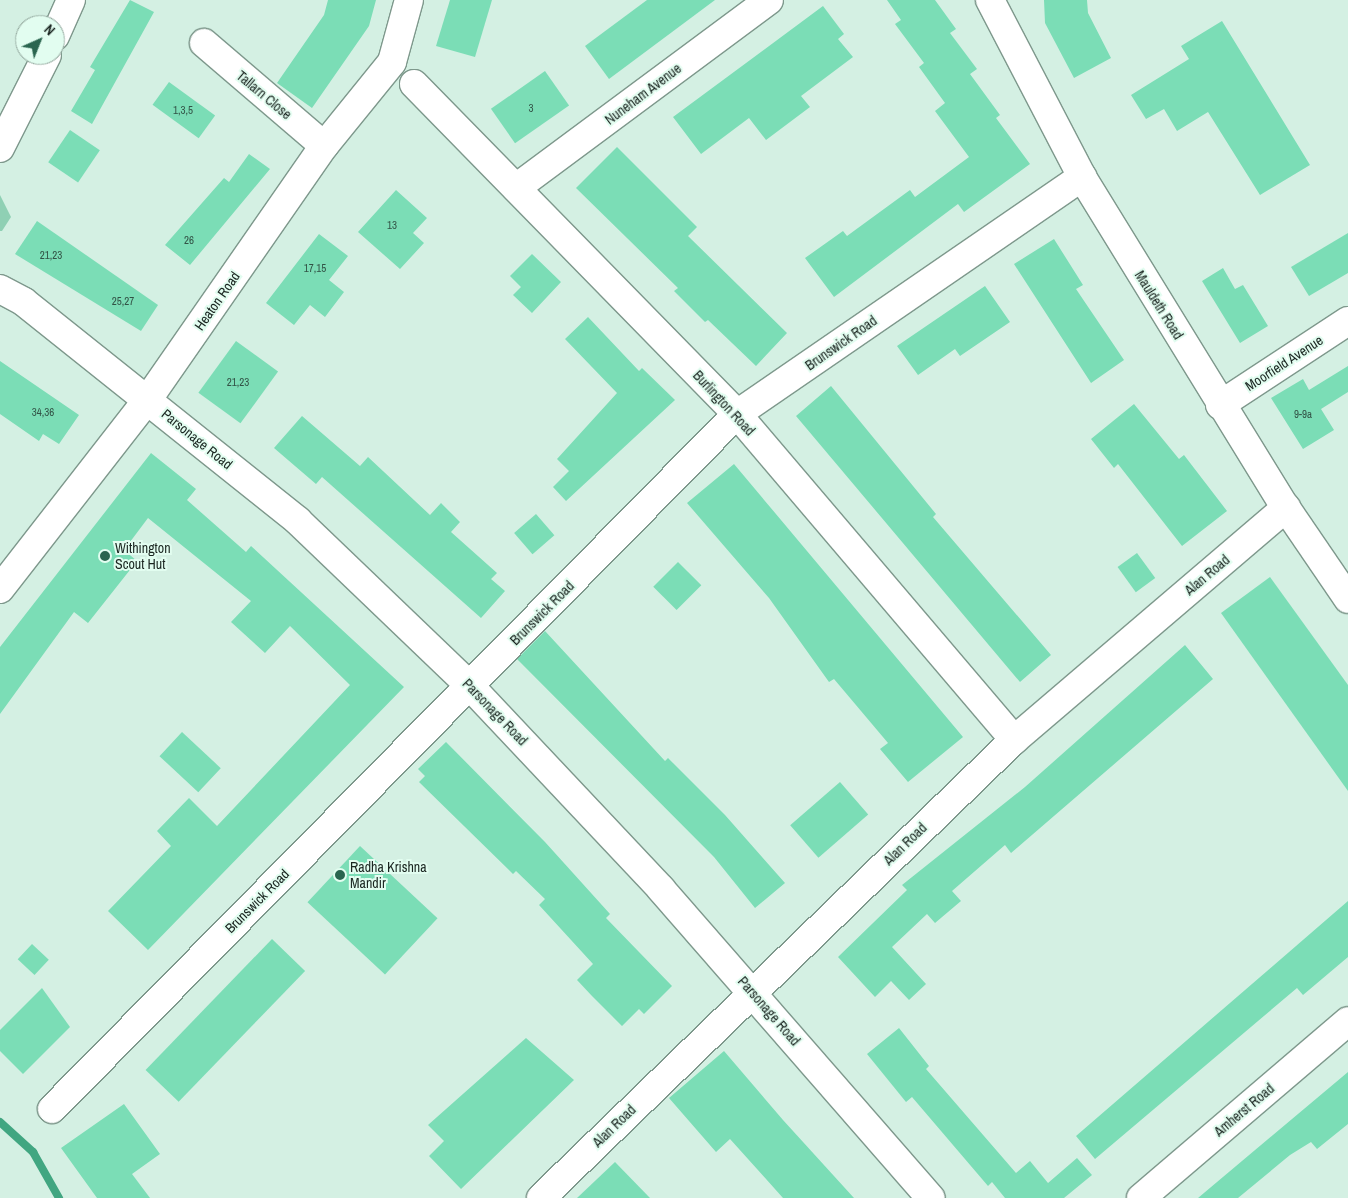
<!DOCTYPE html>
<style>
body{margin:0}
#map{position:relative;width:1348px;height:1198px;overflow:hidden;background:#d4f0e3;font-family:"Archivo Narrow",sans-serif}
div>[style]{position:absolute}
.green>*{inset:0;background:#8fd0b4}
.stream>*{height:8px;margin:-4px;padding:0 4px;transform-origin:4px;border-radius:4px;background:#41a681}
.building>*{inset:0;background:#7bddb6;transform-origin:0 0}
.roads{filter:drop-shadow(1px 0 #7e988c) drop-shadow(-1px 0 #7e988c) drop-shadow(0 1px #7e988c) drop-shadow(0 -1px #7e988c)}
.minor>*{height:28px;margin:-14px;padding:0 14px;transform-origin:14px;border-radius:14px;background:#fff}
.dots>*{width:14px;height:14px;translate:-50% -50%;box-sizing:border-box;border:2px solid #e2fdf0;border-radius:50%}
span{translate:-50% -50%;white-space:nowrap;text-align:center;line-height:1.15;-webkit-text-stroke:4px #e2fdf0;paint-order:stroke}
.number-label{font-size:11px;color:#325346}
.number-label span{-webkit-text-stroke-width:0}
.street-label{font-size:14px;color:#1a2520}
.poi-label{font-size:14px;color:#1a2520}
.left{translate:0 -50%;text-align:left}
.north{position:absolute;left:15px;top:15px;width:50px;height:50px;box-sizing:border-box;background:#e2fdf0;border:1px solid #92a79d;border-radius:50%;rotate:44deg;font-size:14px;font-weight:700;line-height:20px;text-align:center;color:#1a2520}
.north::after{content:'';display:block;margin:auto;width:18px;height:22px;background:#2a654f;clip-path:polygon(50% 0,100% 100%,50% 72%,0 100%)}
</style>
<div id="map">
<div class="green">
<div style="clip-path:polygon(0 195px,11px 217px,2px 231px,0 231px)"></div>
</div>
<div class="stream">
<div style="left:0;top:1122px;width:45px;rotate:42.3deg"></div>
<div style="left:33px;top:1152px;width:53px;rotate:60.5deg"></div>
</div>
<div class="building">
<div style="clip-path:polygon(130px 0,154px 12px,92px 124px,71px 111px,95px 70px,90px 67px)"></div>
<div style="clip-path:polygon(328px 0,376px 0,369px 26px,312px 108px,277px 83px,324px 15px)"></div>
<div style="clip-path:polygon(450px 0,492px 0,475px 57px,436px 46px)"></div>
<div style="clip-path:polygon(647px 0,715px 0,609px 79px,585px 46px)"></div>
<div style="clip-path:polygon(887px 0,935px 0,956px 29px,950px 33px,977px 69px,970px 74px,1000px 115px,996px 118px,1030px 164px,964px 212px,958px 204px,834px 297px,805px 258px,843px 231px,847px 236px,910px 190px,915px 197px,969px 157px,935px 111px,945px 103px,919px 67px,924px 63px,895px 24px,901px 20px)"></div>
<div style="clip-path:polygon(1044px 0,1087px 0,1088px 13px,1111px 58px,1074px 78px,1045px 23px)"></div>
<div style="clip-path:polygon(823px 6px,844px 34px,838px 39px,853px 57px,801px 96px,810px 107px,766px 140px,749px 118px,701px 154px,673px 117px)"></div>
<div style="clip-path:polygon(1222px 21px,1310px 165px,1260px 195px,1208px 112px,1177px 131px,1164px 109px,1146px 119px,1131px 95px,1189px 59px,1181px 46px)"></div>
<div style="left:545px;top:71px;width:42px;height:66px;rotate:55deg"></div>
<div style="left:169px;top:82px;width:57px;height:28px;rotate:36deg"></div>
<div style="left:70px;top:130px;width:36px;height:39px;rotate:34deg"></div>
<div style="clip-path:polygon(617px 147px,697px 227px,688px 236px,787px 333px,756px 366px,708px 320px,705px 322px,674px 291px,678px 288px,576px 188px)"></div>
<div style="clip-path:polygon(249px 154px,270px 169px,190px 265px,165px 245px,224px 178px,229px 182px)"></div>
<div style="clip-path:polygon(396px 190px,427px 218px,413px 233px,424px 243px,400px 269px,358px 232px)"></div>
<div style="clip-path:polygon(37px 221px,158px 305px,141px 331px,15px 254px)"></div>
<div style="clip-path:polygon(1348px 233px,1348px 273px,1309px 296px,1291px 267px)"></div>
<div style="clip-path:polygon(319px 234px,348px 256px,329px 280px,344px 292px,325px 317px,310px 305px,294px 325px,266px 303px)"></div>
<div style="clip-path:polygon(1054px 239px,1083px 285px,1076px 289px,1124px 360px,1091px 383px,1014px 264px)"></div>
<div style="clip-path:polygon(532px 254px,561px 282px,532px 313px,513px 295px,521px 287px,510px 276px)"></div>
<div style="clip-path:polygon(1223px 268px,1235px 289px,1243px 285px,1268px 326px,1240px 343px,1202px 281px)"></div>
<div style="clip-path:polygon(985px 286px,1010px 322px,960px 356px,955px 349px,918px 375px,897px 346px)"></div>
<div style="clip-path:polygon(588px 317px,639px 371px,642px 368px,675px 400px,566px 501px,553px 487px,569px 471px,557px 459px,617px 393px,565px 339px)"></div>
<div style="left:236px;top:341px;width:52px;height:64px;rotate:36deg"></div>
<div style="clip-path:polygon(0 361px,79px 415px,59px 444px,43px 434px,39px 441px,0 414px)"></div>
<div style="clip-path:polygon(1348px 366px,1348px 392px,1321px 409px,1334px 430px,1303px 449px,1271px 398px,1303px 379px,1309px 390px)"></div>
<div style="clip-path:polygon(831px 386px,936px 514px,933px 517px,1051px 655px,1020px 682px,796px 416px)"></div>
<div style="clip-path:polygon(1134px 404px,1179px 459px,1184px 455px,1227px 511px,1182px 546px,1118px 464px,1114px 468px,1091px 439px)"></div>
<div style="clip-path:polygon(302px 416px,360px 466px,368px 457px,430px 515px,441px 503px,460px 522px,451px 532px,497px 573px,491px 579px,505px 591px,481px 618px,322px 477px,316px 484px,274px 448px)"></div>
<div style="clip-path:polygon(151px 453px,196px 489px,187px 500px,246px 552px,251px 546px,404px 687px,148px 950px,108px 911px,171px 846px,157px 831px,189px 798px,217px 826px,350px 685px,290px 626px,265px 653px,231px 622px,251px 601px,148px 518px,124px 550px,137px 561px,88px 623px,74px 612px,0 714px,0 647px)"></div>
<div style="clip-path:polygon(734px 464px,963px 737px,908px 782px,880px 749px,888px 743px,834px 679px,829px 682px,769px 598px,687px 503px)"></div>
<div style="left:536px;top:514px;width:28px;height:29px;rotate:49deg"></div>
<div style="left:1137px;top:553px;width:31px;height:24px;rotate:54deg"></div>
<div style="left:678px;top:562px;width:33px;height:35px;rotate:45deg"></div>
<div style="clip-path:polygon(1270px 577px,1348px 685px,1348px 791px,1221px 613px)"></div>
<div style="clip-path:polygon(545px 631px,665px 761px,668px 758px,725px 815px,785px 883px,755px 908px,714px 857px,517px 659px)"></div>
<div style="clip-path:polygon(1185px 645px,1213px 679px,1011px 853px,1005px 845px,952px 891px,961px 901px,935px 923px,927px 914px,892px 947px,926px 984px,909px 1000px,891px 981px,875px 997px,838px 957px,907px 890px,902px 885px,1025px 787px)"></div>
<div style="left:182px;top:732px;width:53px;height:33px;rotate:43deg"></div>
<div style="clip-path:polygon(446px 742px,545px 842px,610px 914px,606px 918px,672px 986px,644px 1014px,639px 1009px,622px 1026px,592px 996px,577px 980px,593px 964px,539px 905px,545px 899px,516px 871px,513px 874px,419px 782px,425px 776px,418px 769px)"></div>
<div style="left:840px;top:782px;width:43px;height:66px;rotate:49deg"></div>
<div style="left:360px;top:846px;width:106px;height:77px;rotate:43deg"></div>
<div style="clip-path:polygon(1348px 901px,1348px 957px,1303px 995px,1297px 988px,1095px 1159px,1076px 1136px)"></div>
<div style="left:272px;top:939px;width:46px;height:182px;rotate:44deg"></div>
<div style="left:32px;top:944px;width:23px;height:21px;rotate:43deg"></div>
<div style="clip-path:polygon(42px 988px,70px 1027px,23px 1074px,0 1051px,0 1030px)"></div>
<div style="clip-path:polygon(899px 1028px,929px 1066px,926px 1069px,1016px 1173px,1030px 1161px,1048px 1183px,1077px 1158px,1092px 1175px,1064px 1198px,1005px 1198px,992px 1182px,988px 1186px,912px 1097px,906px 1102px,867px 1054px)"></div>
<div style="clip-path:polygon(526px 1038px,574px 1080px,461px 1189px,429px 1156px,444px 1141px,428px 1125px)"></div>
<div style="clip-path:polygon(724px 1051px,783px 1120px,854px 1198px,783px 1198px,730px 1139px,716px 1152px,669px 1098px)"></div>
<div style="clip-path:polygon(1348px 1072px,1348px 1124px,1317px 1149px,1311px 1142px,1290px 1155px,1238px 1198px,1198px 1198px)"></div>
<div style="clip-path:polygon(124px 1104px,160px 1154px,132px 1174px,150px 1198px,97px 1198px,61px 1148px)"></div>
<div style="clip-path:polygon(615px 1162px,650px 1198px,577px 1198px)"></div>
</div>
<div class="roads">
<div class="minor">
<div style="left:990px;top:0;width:199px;rotate:62.5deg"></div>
<div style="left:1082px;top:177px;width:389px;rotate:58.4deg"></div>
<div style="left:1286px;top:508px;width:110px;rotate:55.7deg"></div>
<div style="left:55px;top:36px;width:39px;rotate:-66deg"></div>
<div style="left:204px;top:43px;width:158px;rotate:40.6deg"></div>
<div style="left:414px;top:84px;width:462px;rotate:45.6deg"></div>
<div style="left:737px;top:414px;width:428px;rotate:49.6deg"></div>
<div style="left:0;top:148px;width:104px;rotate:-63.2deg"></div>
<div style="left:516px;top:188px;width:315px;rotate:-36.6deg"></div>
<div style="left:0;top:289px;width:27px;rotate:28deg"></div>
<div style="left:24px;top:302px;width:351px;rotate:38.6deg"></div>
<div style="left:298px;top:521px;width:238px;rotate:43.8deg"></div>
<div style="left:470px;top:686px;width:279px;rotate:46.7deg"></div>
<div style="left:661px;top:889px;width:410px;rotate:48.9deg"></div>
<div style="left:1220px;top:405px;width:153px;rotate:-33.3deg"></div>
<div style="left:0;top:589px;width:241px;rotate:-52.1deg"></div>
<div style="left:148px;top:399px;width:308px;rotate:-55.2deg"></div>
<div style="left:324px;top:146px;width:108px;rotate:-51deg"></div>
<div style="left:392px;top:62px;width:64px;rotate:-74.7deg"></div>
<div style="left:52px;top:1109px;width:976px;rotate:-45.42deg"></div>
<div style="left:737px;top:414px;width:419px;rotate:-34.5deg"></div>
<div style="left:541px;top:1198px;width:658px;rotate:-44.08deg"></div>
<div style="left:1014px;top:740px;width:358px;rotate:-40.5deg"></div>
<div style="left:1141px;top:1198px;width:272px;rotate:-40.5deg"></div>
</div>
</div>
<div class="dots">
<div style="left:105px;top:556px;background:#2a654f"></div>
<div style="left:340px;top:875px;background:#2a654f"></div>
</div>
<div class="number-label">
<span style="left:531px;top:108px">3</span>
<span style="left:183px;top:110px">1,3,5</span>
<span style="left:392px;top:225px">13</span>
<span style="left:189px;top:240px">26</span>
<span style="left:51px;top:255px">21,23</span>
<span style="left:315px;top:268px">17,15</span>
<span style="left:123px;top:301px">25,27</span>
<span style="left:238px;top:382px">21,23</span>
<span style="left:43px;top:412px">34,36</span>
<span style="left:1303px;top:414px">9-9a</span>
</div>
<div class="street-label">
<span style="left:643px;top:94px;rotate:-37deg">Nuneham Avenue</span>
<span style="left:264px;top:95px;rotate:40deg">Tallarn Close</span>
<span style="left:217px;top:301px;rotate:-55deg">Heaton Road</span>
<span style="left:1159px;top:305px;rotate:58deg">Mauldeth Road</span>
<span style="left:841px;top:343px;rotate:-35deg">Brunswick Road</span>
<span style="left:1284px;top:363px;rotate:-33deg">Moorfield Avenue</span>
<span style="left:724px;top:403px;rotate:47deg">Burlington Road</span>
<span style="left:197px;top:439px;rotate:39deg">Parsonage Road</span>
<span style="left:1207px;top:575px;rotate:-40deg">Alan Road</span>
<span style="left:542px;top:613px;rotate:-45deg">Brunswick Road</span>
<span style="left:495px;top:712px;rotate:46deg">Parsonage Road</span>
<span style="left:905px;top:844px;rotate:-44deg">Alan Road</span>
<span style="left:257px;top:901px;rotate:-45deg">Brunswick Road</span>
<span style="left:769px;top:1011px;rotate:49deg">Parsonage Road</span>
<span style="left:1244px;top:1110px;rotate:-40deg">Amherst Road</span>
<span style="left:614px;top:1126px;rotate:-44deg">Alan Road</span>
</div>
<div class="poi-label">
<span class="left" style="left:115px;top:556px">Withington<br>Scout Hut</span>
<span class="left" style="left:350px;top:875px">Radha Krishna<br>Mandir</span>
</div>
<div class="north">N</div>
</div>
